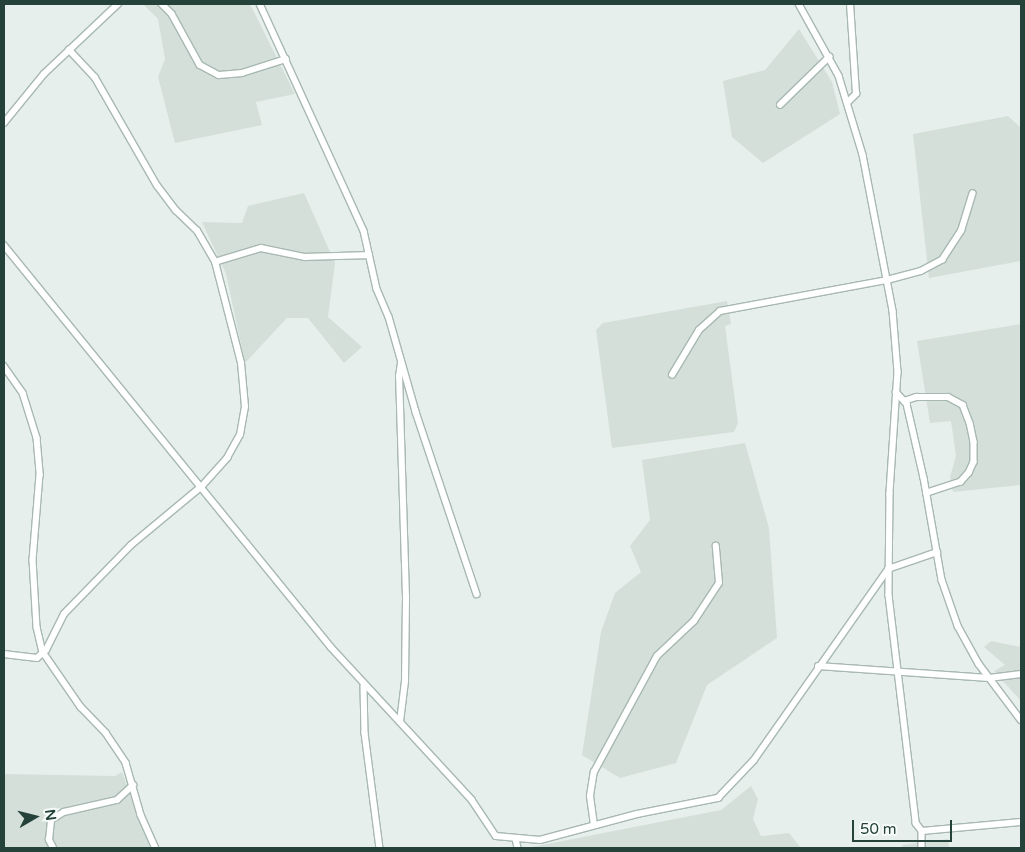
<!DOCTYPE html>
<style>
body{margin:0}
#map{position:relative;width:1025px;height:852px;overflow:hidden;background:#e6efeb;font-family:"Varela Round",sans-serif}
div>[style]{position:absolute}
.built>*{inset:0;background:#d4dfda}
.roads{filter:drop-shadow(1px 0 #a8b8b2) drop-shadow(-1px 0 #a8b8b2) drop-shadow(0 1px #a8b8b2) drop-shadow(0 -1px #a8b8b2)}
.service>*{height:5.5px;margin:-2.75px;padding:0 2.75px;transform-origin:2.75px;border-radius:2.75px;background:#fff}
span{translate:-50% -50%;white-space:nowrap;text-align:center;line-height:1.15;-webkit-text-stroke:4px #f7fbf9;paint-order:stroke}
.frame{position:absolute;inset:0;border:5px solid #24423a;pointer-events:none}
.north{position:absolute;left:10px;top:792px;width:50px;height:50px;-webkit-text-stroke:4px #f7fbf9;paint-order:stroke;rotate:82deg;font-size:14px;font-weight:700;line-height:20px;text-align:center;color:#24423a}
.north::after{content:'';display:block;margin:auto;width:18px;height:22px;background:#24423a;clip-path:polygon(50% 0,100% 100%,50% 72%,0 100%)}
.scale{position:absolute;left:852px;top:820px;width:100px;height:22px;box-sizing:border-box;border:2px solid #24423a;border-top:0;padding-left:6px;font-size:15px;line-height:18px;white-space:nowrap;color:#24423a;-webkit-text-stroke:4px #f7fbf9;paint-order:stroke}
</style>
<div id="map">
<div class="built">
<div style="clip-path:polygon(143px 4px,250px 4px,295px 94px,256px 102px,262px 125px,175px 143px,158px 77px,165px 59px,158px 19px)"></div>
<div style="clip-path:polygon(799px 29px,832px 82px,840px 114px,763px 163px,732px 137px,723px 81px,765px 70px)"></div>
<div style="clip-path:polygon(1008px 116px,1021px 128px,1021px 261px,929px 278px,913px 134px)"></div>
<div style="clip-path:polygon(304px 193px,335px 263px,328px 317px,362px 347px,344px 363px,308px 318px,287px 318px,245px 363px,226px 274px,202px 222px,242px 223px,248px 206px)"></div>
<div style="clip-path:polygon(727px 301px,731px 324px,725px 326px,738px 423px,734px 432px,612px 448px,596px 330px,603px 323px)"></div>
<div style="clip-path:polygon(1021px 324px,1021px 485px,953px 492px,950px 477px,956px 456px,951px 421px,930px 423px,917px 341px)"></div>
<div style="clip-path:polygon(745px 443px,769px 528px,777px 638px,707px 685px,676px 763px,620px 778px,582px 755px,601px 632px,615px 593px,641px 572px,630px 546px,650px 520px,642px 460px)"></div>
<div style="clip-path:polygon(991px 641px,1021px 647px,1021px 701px,994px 671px,1005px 665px,984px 647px)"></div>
<div style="clip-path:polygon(122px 772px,150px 848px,4px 848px,4px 774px,115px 776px)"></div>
<div style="clip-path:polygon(751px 786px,758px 799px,753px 819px,761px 836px,789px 833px,801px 848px,527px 848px,721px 810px)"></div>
<div style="clip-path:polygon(948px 839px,949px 848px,902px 848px,902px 845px)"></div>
</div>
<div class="roads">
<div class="service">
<div style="left:162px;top:4px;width:14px;rotate:45deg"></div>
<div style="left:172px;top:14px;width:58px;rotate:61.2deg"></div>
<div style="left:200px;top:65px;width:21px;rotate:28deg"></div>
<div style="left:219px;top:75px;width:23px;rotate:-5deg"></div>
<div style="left:242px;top:73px;width:46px;rotate:-17.7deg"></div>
<div style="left:260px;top:4px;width:250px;rotate:65.4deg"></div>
<div style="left:364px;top:231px;width:59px;rotate:77.4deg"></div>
<div style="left:377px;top:289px;width:30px;rotate:67deg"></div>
<div style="left:389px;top:317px;width:99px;rotate:74.1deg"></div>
<div style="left:416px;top:412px;width:192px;rotate:71.5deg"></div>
<div style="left:799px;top:4px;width:82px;rotate:60.9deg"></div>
<div style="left:839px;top:76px;width:83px;rotate:73.1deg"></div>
<div style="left:863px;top:155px;width:159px;rotate:79.1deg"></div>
<div style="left:893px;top:311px;width:61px;rotate:85.3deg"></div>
<div style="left:898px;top:372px;width:122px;rotate:93.8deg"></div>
<div style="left:890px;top:494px;width:101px;rotate:90.6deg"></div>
<div style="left:889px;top:595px;width:230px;rotate:83.2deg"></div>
<div style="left:916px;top:823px;width:10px;rotate:53deg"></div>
<div style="left:922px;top:831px;width:99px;rotate:-5.2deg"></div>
<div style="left:847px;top:103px;width:13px;rotate:-45deg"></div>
<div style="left:856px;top:94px;width:90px;rotate:-93.8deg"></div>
<div style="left:780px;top:105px;width:69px;rotate:-44.4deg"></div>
<div style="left:4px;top:123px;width:63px;rotate:-50.8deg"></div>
<div style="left:44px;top:74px;width:102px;rotate:-43.4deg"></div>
<div style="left:4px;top:245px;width:518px;rotate:50.87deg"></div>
<div style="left:331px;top:647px;width:208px;rotate:47.3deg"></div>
<div style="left:472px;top:800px;width:43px;rotate:56.3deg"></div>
<div style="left:496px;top:836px;width:44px;rotate:5.2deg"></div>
<div style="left:540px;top:840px;width:100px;rotate:-15deg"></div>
<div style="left:637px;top:814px;width:83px;rotate:-11.2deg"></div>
<div style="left:718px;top:798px;width:52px;rotate:-46.5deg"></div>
<div style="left:754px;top:760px;width:233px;rotate:-54.9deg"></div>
<div style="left:888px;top:569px;width:52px;rotate:-19.1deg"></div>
<div style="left:215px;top:262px;width:48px;rotate:-16.9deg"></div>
<div style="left:261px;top:248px;width:45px;rotate:11.6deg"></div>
<div style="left:305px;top:257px;width:64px;rotate:-1.8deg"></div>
<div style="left:4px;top:366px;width:33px;rotate:55deg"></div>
<div style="left:23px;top:393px;width:47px;rotate:72.7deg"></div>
<div style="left:37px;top:438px;width:37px;rotate:85deg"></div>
<div style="left:40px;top:475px;width:85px;rotate:94.7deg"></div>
<div style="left:33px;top:560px;width:67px;rotate:86.6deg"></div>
<div style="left:37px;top:627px;width:26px;rotate:77deg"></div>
<div style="left:43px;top:652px;width:67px;rotate:55.4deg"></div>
<div style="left:81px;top:707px;width:36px;rotate:46deg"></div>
<div style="left:106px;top:733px;width:36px;rotate:56deg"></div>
<div style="left:126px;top:763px;width:54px;rotate:73.9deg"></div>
<div style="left:141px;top:815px;width:36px;rotate:66deg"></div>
<div style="left:672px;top:375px;width:52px;rotate:-59deg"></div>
<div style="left:699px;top:330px;width:28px;rotate:-42deg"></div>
<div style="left:720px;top:311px;width:170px;rotate:-10.5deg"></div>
<div style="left:887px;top:280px;width:35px;rotate:-15deg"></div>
<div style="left:921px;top:271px;width:24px;rotate:-28deg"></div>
<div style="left:942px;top:260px;width:35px;rotate:-57deg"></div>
<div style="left:961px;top:231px;width:39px;rotate:-73deg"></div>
<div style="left:896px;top:392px;width:16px;rotate:47deg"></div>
<div style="left:907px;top:404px;width:76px;rotate:77.1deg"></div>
<div style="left:924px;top:478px;width:104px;rotate:80deg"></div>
<div style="left:942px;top:580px;width:49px;rotate:70.8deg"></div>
<div style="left:958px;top:626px;width:43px;rotate:61.1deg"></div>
<div style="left:979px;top:664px;width:70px;rotate:53.1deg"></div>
<div style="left:904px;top:401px;width:13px;rotate:-18deg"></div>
<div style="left:916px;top:397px;width:32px"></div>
<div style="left:948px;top:397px;width:17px;rotate:28deg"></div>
<div style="left:963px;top:405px;width:19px;rotate:69deg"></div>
<div style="left:970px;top:423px;width:19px;rotate:78deg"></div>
<div style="left:974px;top:442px;width:20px;rotate:90deg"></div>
<div style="left:974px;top:462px;width:12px;rotate:114deg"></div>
<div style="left:969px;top:473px;width:12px;rotate:132deg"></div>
<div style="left:961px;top:482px;width:36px;rotate:162deg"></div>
<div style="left:4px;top:654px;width:33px;rotate:7deg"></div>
<div style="left:37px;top:658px;width:12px;rotate:-42deg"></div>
<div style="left:46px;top:650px;width:40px;rotate:-63.4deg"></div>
<div style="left:64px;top:614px;width:96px;rotate:-45.8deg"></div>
<div style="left:131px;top:545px;width:92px;rotate:-39.7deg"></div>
<div style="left:202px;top:486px;width:38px;rotate:-48deg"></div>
<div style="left:227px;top:458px;width:26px;rotate:-61deg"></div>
<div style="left:240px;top:435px;width:28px;rotate:-80deg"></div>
<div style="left:245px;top:407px;width:44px;rotate:-95.2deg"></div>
<div style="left:241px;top:363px;width:104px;rotate:-104.4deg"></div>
<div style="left:215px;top:262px;width:36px;rotate:-120deg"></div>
<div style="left:197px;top:231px;width:29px;rotate:-136deg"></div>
<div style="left:176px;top:211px;width:31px;rotate:-127deg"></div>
<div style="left:157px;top:186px;width:125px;rotate:-119.9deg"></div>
<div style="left:95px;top:78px;width:38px;rotate:-133deg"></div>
<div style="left:818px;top:666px;width:171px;rotate:4deg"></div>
<div style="left:989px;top:678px;width:32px;rotate:-7deg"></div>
<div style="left:364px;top:686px;width:47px;rotate:88.8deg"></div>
<div style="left:365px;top:733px;width:116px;rotate:82.6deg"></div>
<div style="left:400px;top:722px;width:41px;rotate:-83deg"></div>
<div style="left:405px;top:681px;width:84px;rotate:-89.3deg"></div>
<div style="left:406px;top:597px;width:220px;rotate:-91.8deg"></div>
<div style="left:399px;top:377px;width:15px;rotate:-82deg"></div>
<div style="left:594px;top:825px;width:29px;rotate:-98deg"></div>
<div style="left:590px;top:796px;width:24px;rotate:-81deg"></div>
<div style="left:594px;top:772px;width:132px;rotate:-61.5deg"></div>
<div style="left:657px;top:656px;width:51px;rotate:-43.4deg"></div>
<div style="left:694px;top:621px;width:45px;rotate:-56.7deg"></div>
<div style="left:719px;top:583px;width:37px;rotate:-95deg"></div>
<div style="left:922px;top:831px;width:17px;rotate:90deg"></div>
<div style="left:516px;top:839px;width:9px;rotate:77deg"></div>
<div style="left:53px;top:848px;width:9px;rotate:-117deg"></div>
<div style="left:49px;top:840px;width:20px;rotate:-84deg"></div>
<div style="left:51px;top:820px;width:15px;rotate:-32deg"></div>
<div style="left:64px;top:812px;width:54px;rotate:-12.8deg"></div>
<div style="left:117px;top:800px;width:22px;rotate:-43deg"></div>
</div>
</div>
<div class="frame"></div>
<div class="north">N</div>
<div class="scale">50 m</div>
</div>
